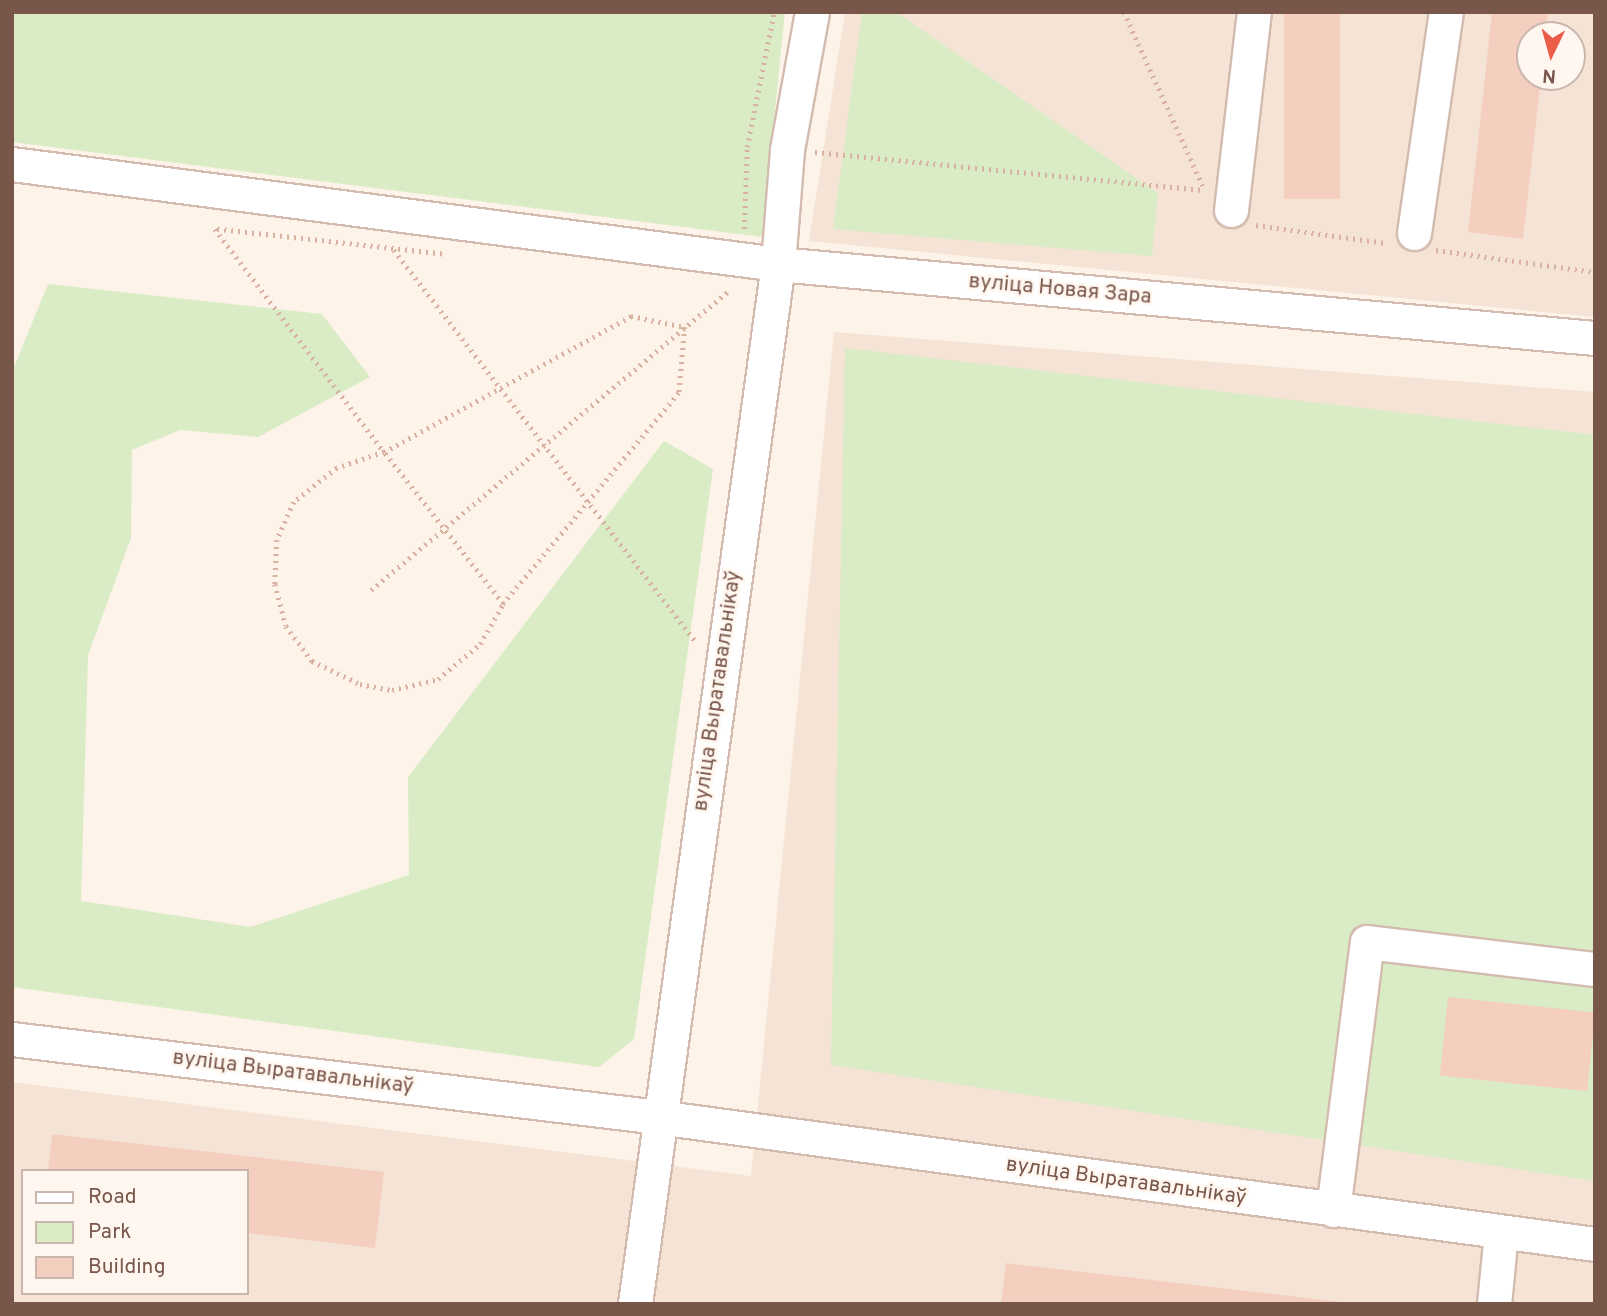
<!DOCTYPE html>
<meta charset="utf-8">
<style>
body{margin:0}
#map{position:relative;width:1607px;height:1316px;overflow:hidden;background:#fdf3e8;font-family:Overpass,sans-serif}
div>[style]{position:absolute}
.residential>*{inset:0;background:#f5e4d5}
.green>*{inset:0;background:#d9ecc5}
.building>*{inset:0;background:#f4cebe;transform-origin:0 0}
.path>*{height:4.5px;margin-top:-2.25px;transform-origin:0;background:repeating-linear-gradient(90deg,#d9b1a0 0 2px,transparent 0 7px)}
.roads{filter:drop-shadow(2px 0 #d3bbaf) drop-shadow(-2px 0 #d3bbaf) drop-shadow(0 2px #d3bbaf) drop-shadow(0 -2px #d3bbaf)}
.minor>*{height:33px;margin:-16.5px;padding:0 16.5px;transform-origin:16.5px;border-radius:16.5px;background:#fff}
span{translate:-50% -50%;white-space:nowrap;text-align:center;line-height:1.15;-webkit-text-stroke:5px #fff7ef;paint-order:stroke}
.street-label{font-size:21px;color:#79564a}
.frame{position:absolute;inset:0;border:14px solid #79564a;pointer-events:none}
.legend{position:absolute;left:21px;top:1169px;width:228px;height:126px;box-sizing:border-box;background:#fff7ef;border:2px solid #c9b7ad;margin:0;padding:9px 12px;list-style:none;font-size:21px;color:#79564a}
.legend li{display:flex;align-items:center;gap:14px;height:35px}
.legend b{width:35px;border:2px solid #c9b7ad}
.north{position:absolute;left:1516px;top:21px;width:70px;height:70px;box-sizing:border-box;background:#fff7ef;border:2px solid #c9b7ad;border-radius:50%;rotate:185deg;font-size:19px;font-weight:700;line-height:28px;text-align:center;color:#79564a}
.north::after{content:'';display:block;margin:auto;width:24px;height:32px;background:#eb5c49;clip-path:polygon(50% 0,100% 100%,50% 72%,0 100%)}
</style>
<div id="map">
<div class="residential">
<div style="clip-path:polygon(evenodd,845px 12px,1595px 12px,1595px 317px,809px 241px,845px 12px,1530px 35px,1572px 35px,1572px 77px,1530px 77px,1530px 35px)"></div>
<div style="clip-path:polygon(evenodd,834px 332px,1595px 392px,1595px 1304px,12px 1304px,12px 1082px,751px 1176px,834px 332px,23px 1171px,247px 1171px,247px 1293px,23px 1293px,23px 1171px)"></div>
</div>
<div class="green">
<div style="clip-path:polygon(12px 12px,785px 12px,762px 237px,12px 142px)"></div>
<div style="clip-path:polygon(862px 12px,896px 12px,1158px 193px,1152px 256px,833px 229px)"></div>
<div style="clip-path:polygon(48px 284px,322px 314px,370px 377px,258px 437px,180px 430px,132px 450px,131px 538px,88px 655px,81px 901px,250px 927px,409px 875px,408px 777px,664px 441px,713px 469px,634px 1039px,599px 1067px,12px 987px,12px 372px)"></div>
<div style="clip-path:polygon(845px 348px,1595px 435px,1595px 1181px,831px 1065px)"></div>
</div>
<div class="building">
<div style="left:1284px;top:12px;width:56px;height:187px"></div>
<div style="clip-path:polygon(1492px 12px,1548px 12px,1546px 35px,1530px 35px,1530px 77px,1541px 77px,1523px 239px,1468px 232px)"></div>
<div style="left:1448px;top:997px;width:148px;height:79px;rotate:6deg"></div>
<div style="clip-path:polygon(52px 1134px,384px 1172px,375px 1248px,247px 1233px,247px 1171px,48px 1171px)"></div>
<div style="clip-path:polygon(1006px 1263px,1340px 1302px,1340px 1304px,1001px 1304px)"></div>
</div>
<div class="path">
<div style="left:1124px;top:12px;width:191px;rotate:65.6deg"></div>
<div style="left:815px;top:152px;width:390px;rotate:5.6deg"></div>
<div style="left:1256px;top:225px;width:131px;rotate:7.9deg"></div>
<div style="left:744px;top:229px;width:82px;rotate:-87.9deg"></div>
<div style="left:747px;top:147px;width:138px;rotate:-78.7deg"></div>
<div style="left:394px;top:250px;width:495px;rotate:52.4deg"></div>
<div style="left:1436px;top:250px;width:161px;rotate:7.9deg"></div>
<div style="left:442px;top:254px;width:228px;rotate:-173.7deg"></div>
<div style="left:215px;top:229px;width:280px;rotate:52.8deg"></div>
<div style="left:384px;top:452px;width:50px;rotate:161.2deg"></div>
<div style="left:337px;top:468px;width:55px;rotate:141.7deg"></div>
<div style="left:294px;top:502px;width:42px;rotate:114.1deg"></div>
<div style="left:277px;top:540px;width:44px;rotate:92.6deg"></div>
<div style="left:275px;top:584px;width:43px;rotate:75.3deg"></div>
<div style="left:286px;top:626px;width:44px;rotate:53.4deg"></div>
<div style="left:312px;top:661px;width:53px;rotate:25.6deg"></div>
<div style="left:360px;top:684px;width:33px;rotate:11deg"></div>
<div style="left:392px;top:690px;width:47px;rotate:-13.4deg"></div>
<div style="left:438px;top:679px;width:55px;rotate:-39.8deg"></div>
<div style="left:480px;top:644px;width:46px;rotate:-60.1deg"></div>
<div style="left:631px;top:316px;width:55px;rotate:11.5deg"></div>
<div style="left:685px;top:327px;width:66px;rotate:95.2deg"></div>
<div style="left:679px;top:393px;width:275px;rotate:129.8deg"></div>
<div style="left:503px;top:604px;width:193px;rotate:-128.1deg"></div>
<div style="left:384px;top:452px;width:282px;rotate:-28.8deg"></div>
<div style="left:371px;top:590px;width:468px;rotate:-39.9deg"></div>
</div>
<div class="roads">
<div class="minor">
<div style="left:812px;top:12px;width:140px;rotate:100.3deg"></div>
<div style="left:787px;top:150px;width:114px;rotate:94.5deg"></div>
<div style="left:778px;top:264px;width:820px;rotate:5.18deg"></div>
<div style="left:12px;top:164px;width:772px;rotate:7.44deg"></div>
<div style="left:778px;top:264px;width:1050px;rotate:97.83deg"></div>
<div style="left:1231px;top:210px;width:199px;rotate:-83.4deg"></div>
<div style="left:1414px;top:233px;width:223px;rotate:-81.8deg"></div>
<div style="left:12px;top:1039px;width:651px;rotate:6.88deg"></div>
<div style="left:658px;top:1117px;width:946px;rotate:7.72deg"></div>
<div style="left:1333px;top:1210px;width:270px;rotate:-82.8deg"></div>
<div style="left:1367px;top:942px;width:230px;rotate:6.8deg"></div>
<div style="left:1494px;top:1304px;width:72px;rotate:-84.4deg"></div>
</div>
</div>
<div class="street-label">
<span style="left:1060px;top:290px;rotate:5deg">вуліца Новая Зара</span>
<span style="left:718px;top:691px;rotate:-82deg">вуліца Выратавальнікаў</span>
<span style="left:293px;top:1073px;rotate:7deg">вуліца Выратавальнікаў</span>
<span style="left:1126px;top:1182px;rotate:8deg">вуліца Выратавальнікаў</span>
</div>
<div class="frame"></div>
<ul class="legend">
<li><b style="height:9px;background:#fff"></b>Road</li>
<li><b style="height:19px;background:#d9ecc5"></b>Park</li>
<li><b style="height:19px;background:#f4cebe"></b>Building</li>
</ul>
<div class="north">N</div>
</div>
